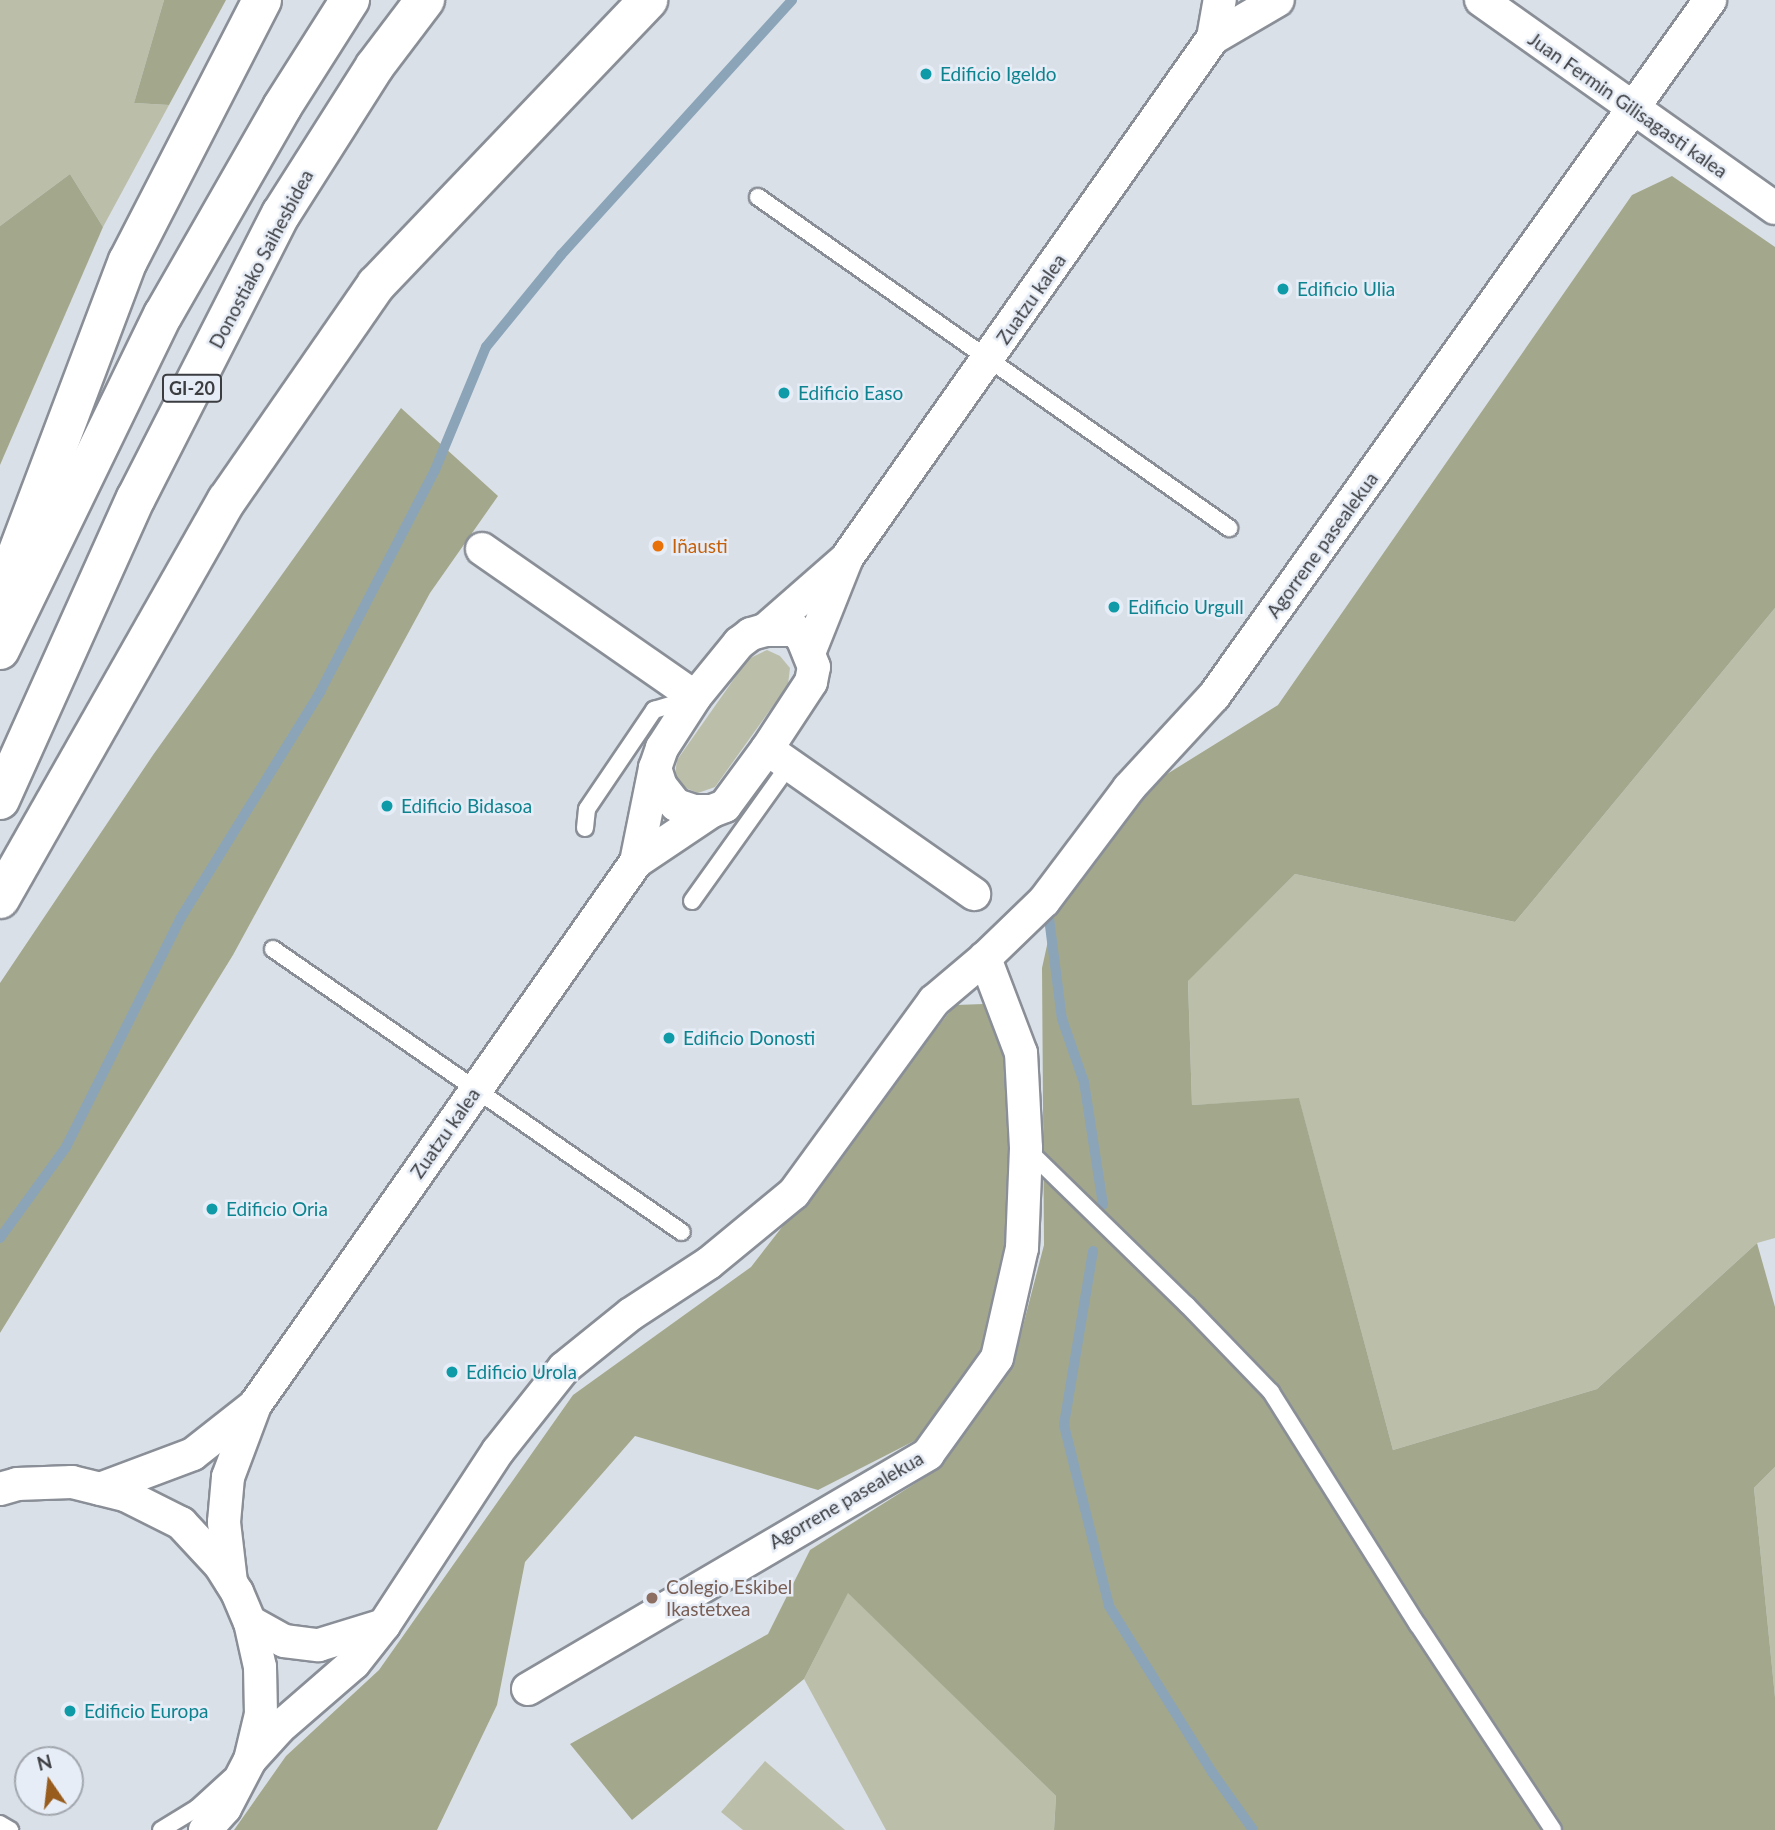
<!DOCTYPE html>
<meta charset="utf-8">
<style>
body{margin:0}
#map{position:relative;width:1775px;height:1830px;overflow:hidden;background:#dae0e8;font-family:Lato,sans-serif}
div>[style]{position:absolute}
.green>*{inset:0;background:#bbbfaa}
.forest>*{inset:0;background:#a3a88c}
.stream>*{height:10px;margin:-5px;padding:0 5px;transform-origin:5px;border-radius:5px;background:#8ba4b8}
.roads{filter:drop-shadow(2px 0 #8a8f97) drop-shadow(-2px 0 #8a8f97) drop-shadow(0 2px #8a8f97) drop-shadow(0 -2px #8a8f97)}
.service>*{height:16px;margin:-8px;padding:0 8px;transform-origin:8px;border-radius:8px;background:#fff}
.minor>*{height:32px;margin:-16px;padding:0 16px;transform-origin:16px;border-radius:16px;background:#fff}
.motorway>*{height:38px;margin:-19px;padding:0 19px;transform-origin:19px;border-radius:19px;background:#fff}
.dots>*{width:19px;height:19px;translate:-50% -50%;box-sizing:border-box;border:4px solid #e7edf6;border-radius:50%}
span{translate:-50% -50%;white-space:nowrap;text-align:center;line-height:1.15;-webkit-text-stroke:5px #e7edf6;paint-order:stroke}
.shield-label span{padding:2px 5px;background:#e7edf6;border:2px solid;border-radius:5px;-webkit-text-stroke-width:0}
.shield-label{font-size:18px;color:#3b3d41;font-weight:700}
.culture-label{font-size:19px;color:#0d838f}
.left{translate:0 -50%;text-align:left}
.street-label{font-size:19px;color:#3b3d41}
.food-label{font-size:19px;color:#c56008}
.education-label{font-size:19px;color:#785e54}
.north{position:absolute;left:14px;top:1746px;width:70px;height:70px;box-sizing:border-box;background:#e7edf6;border:2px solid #a2a7ae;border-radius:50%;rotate:346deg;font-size:19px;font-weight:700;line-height:28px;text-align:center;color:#3b3d41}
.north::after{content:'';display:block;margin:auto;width:24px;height:32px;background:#985c1d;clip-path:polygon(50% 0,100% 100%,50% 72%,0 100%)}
</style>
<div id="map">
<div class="green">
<div style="clip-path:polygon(0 0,164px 0,134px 103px,169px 105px,103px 227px,70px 174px,0 226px)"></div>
<div style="clip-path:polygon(1775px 608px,1775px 1238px,1757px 1243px,1597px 1389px,1393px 1450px,1299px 1099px,1192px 1105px,1188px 980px,1295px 874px,1515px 922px)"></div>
<div style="clip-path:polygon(767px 650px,780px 656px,790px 668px,788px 685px,715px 787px,698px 793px,683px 787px,675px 775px,677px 760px,748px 659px)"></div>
<div style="clip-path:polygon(1775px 1467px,1775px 1697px,1754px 1488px)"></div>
<div style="clip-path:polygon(848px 1592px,1056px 1796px,1054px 1830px,886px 1830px,804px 1679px)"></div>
<div style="clip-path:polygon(765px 1761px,845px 1830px,743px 1830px,721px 1812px)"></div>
</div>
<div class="forest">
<div style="clip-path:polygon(164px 0,226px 0,169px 105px,134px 103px)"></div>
<div style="clip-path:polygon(70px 174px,103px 227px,0 465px,0 226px)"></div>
<div style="clip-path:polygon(1672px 176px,1775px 247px,1775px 608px,1515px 922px,1295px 874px,1188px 981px,1192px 1105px,1299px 1098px,1393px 1450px,1597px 1389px,1757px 1243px,1775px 1307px,1775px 1467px,1754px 1488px,1775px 1697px,1775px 1830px,1054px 1830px,1056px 1796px,848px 1593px,804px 1679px,632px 1820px,570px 1744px,768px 1634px,810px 1550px,941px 1467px,1013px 1364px,1044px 1245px,1042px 968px,1053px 918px,1159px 779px,1278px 705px,1632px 195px)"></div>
<div style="clip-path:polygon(401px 408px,498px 496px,430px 593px,233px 955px,0 1333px,0 983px,153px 755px)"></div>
<div style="clip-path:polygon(984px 1004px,1011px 1058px,1010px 1243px,986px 1344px,918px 1439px,818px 1490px,635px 1436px,525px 1562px,497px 1705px,437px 1830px,234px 1830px,286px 1756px,379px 1670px,573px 1395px,751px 1267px,955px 1005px)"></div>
</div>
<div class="stream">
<div style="left:1049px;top:918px;width:102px;rotate:82.7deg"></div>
<div style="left:1062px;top:1019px;width:67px;rotate:70.8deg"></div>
<div style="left:1084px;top:1082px;width:124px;rotate:81.2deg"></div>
<div style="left:0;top:1238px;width:112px;rotate:-54deg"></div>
<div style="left:66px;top:1147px;width:255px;rotate:-63.4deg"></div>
<div style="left:180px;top:919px;width:267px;rotate:-58.3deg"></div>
<div style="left:320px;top:692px;width:250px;rotate:-62.6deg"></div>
<div style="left:435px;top:470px;width:133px;rotate:-67.5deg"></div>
<div style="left:486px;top:347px;width:119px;rotate:-50.8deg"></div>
<div style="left:561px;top:255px;width:344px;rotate:-47.8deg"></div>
<div style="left:1093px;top:1251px;width:176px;rotate:99.5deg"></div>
<div style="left:1064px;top:1425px;width:187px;rotate:76deg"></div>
<div style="left:1109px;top:1606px;width:195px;rotate:58.2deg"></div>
<div style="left:1212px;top:1772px;width:71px;rotate:54.7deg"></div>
</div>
<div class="roads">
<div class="service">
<div style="left:758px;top:197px;width:576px;rotate:35.1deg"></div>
<div style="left:585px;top:828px;width:19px;rotate:-84deg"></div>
<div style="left:587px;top:809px;width:120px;rotate:-55.9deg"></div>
<div style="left:654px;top:710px;width:38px;rotate:-17deg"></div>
<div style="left:692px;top:901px;width:167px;rotate:-54.5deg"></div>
<div style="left:273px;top:949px;width:497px;rotate:34.7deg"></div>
<div style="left:1028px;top:1150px;width:222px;rotate:44.3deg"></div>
<div style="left:1187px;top:1305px;width:121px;rotate:46deg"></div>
<div style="left:1271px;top:1392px;width:275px;rotate:57.8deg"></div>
<div style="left:1418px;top:1625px;width:245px;rotate:56.6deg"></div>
<div style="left:0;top:1824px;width:12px;rotate:31deg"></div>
<div style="left:161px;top:1830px;width:42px;rotate:-31.4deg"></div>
<div style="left:197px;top:1808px;width:46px;rotate:-42.4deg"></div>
</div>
<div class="minor">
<div style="left:1481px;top:0;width:360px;rotate:35.3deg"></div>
<div style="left:1213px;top:38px;width:75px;rotate:-30.3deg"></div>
<div style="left:482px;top:549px;width:259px;rotate:34.8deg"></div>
<div style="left:765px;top:630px;width:108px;rotate:-41.2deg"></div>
<div style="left:846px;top:559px;width:637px;rotate:-54.84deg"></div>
<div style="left:1213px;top:38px;width:39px;rotate:-80deg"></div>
<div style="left:809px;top:653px;width:100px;rotate:-68.3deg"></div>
<div style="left:767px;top:749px;width:253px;rotate:35deg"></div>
<div style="left:655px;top:768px;width:19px;rotate:72deg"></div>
<div style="left:661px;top:786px;width:24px;rotate:52deg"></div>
<div style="left:676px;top:805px;width:19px;rotate:18deg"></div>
<div style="left:694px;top:811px;width:18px"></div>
<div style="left:0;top:1489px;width:18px;rotate:-16deg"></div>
<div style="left:17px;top:1484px;width:55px;rotate:-2.1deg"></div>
<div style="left:72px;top:1482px;width:55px;rotate:13.8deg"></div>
<div style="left:125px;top:1495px;width:63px;rotate:26.6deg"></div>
<div style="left:181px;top:1523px;width:57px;rotate:47.1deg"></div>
<div style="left:220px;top:1565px;width:32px;rotate:58deg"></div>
<div style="left:237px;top:1592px;width:33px;rotate:67deg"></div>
<div style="left:250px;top:1622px;width:46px;rotate:77.5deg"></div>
<div style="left:260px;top:1667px;width:47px;rotate:88.8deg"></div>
<div style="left:261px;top:1714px;width:47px;rotate:103.4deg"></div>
<div style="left:250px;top:1760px;width:54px;rotate:117.5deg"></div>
<div style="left:225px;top:1808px;width:30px;rotate:132deg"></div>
<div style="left:100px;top:1489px;width:99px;rotate:-20.6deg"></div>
<div style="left:193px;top:1454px;width:78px;rotate:-38.2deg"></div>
<div style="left:231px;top:1582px;width:60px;rotate:-96.7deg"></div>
<div style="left:224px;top:1522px;width:45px;rotate:-84.9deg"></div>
<div style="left:228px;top:1477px;width:77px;rotate:-69.4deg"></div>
<div style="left:255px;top:1405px;width:663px;rotate:-54.94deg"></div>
<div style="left:636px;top:862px;width:92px;rotate:-33.9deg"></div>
<div style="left:712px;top:811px;width:14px;rotate:-21deg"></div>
<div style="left:725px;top:806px;width:71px;rotate:-53.6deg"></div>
<div style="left:767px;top:749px;width:80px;rotate:-56.7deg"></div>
<div style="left:811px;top:682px;width:15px;rotate:-79deg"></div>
<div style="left:814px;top:667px;width:31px;rotate:-112deg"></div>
<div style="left:802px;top:638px;width:11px;rotate:-131deg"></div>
<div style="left:795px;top:630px;width:30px;rotate:180deg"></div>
<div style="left:765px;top:630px;width:15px;rotate:164deg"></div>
<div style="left:751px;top:634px;width:15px;rotate:143deg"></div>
<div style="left:739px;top:643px;width:70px;rotate:129.2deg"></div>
<div style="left:695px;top:697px;width:61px;rotate:122.9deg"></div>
<div style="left:662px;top:748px;width:21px;rotate:109deg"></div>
<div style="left:655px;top:768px;width:96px;rotate:101.4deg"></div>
<div style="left:250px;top:1622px;width:39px;rotate:29deg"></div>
<div style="left:284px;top:1641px;width:35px;rotate:7deg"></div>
<div style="left:319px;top:1645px;width:68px;rotate:-17.1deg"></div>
<div style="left:528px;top:1689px;width:464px;rotate:-30.4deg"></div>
<div style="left:928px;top:1454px;width:118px;rotate:-54.3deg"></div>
<div style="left:997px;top:1358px;width:113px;rotate:-77.2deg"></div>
<div style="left:1022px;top:1248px;width:100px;rotate:-87.7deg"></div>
<div style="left:1026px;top:1148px;width:95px;rotate:-93deg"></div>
<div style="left:1021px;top:1053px;width:102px;rotate:-110.8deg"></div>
<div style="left:250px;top:1760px;width:43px;rotate:-47.8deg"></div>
<div style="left:279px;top:1728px;width:99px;rotate:-40.9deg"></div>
<div style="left:354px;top:1663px;width:48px;rotate:-51.7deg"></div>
<div style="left:384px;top:1625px;width:208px;rotate:-56.8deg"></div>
<div style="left:498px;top:1451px;width:106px;rotate:-51.5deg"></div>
<div style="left:564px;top:1368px;width:86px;rotate:-38.9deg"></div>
<div style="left:631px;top:1314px;width:93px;rotate:-33.2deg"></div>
<div style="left:709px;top:1263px;width:110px;rotate:-39.5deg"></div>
<div style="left:794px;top:1193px;width:238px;rotate:-53.9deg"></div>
<div style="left:934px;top:1001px;width:67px;rotate:-40.1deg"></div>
<div style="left:985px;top:958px;width:82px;rotate:-44deg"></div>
<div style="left:1044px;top:901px;width:141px;rotate:-53deg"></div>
<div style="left:1129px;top:788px;width:125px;rotate:-47.3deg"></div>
<div style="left:1214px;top:696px;width:855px;rotate:-54.52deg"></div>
</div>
<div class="motorway">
<div style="left:0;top:599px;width:361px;rotate:-69.3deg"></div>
<div style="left:128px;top:261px;width:293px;rotate:-62.8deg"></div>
<div style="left:0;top:650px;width:373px;rotate:-64.1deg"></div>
<div style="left:163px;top:315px;width:240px;rotate:-60.2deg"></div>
<div style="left:282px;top:107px;width:127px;rotate:-57.6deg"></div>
<div style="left:0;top:800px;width:331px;rotate:-65.8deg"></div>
<div style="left:136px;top:498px;width:319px;rotate:-63deg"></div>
<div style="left:281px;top:214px;width:175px;rotate:-57.6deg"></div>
<div style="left:375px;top:66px;width:83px;rotate:-52.9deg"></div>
<div style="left:0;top:899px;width:459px;rotate:-60.4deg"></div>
<div style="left:227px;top:500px;width:262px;rotate:-55.3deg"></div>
<div style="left:376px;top:285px;width:394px;rotate:-46.3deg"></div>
</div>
</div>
<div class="dots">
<div style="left:926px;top:74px;background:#0f9aa8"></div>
<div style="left:1283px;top:289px;background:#0f9aa8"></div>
<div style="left:784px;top:393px;background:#0f9aa8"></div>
<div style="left:658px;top:546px;background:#e8710a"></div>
<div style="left:1114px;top:607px;background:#0f9aa8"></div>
<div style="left:387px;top:806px;background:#0f9aa8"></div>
<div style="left:669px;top:1038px;background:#0f9aa8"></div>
<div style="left:212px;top:1209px;background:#0f9aa8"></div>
<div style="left:452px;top:1372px;background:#0f9aa8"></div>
<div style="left:652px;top:1598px;background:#8d6e63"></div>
<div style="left:70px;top:1711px;background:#0f9aa8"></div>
</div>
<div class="shield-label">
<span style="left:192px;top:388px">GI-20</span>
</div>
<div class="culture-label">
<span class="left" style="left:940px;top:74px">Edificio Igeldo</span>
<span class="left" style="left:1297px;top:289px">Edificio Ulia</span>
<span class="left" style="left:798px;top:393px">Edificio Easo</span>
<span class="left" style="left:1128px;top:607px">Edificio Urgull</span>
<span class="left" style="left:401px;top:806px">Edificio Bidasoa</span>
<span class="left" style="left:683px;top:1038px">Edificio Donosti</span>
<span class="left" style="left:226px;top:1209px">Edificio Oria</span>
<span class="left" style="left:466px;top:1372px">Edificio Urola</span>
<span class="left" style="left:84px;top:1711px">Edificio Europa</span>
</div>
<div class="street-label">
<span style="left:1628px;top:105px;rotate:35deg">Juan Fermin Gilisagasti kalea</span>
<span style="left:261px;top:259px;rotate:-62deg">Donostiako Saihesbidea</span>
<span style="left:1031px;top:299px;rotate:-55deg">Zuatzu kalea</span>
<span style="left:1322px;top:545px;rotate:-54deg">Agorrene pasealekua</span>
<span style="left:445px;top:1133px;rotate:-55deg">Zuatzu kalea</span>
<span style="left:846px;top:1500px;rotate:-30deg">Agorrene pasealekua</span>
</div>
<div class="food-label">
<span class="left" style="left:672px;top:546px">Iñausti</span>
</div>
<div class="education-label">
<span class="left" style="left:666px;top:1598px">Colegio Eskibel<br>Ikastetxea</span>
</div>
<div class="north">N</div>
</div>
